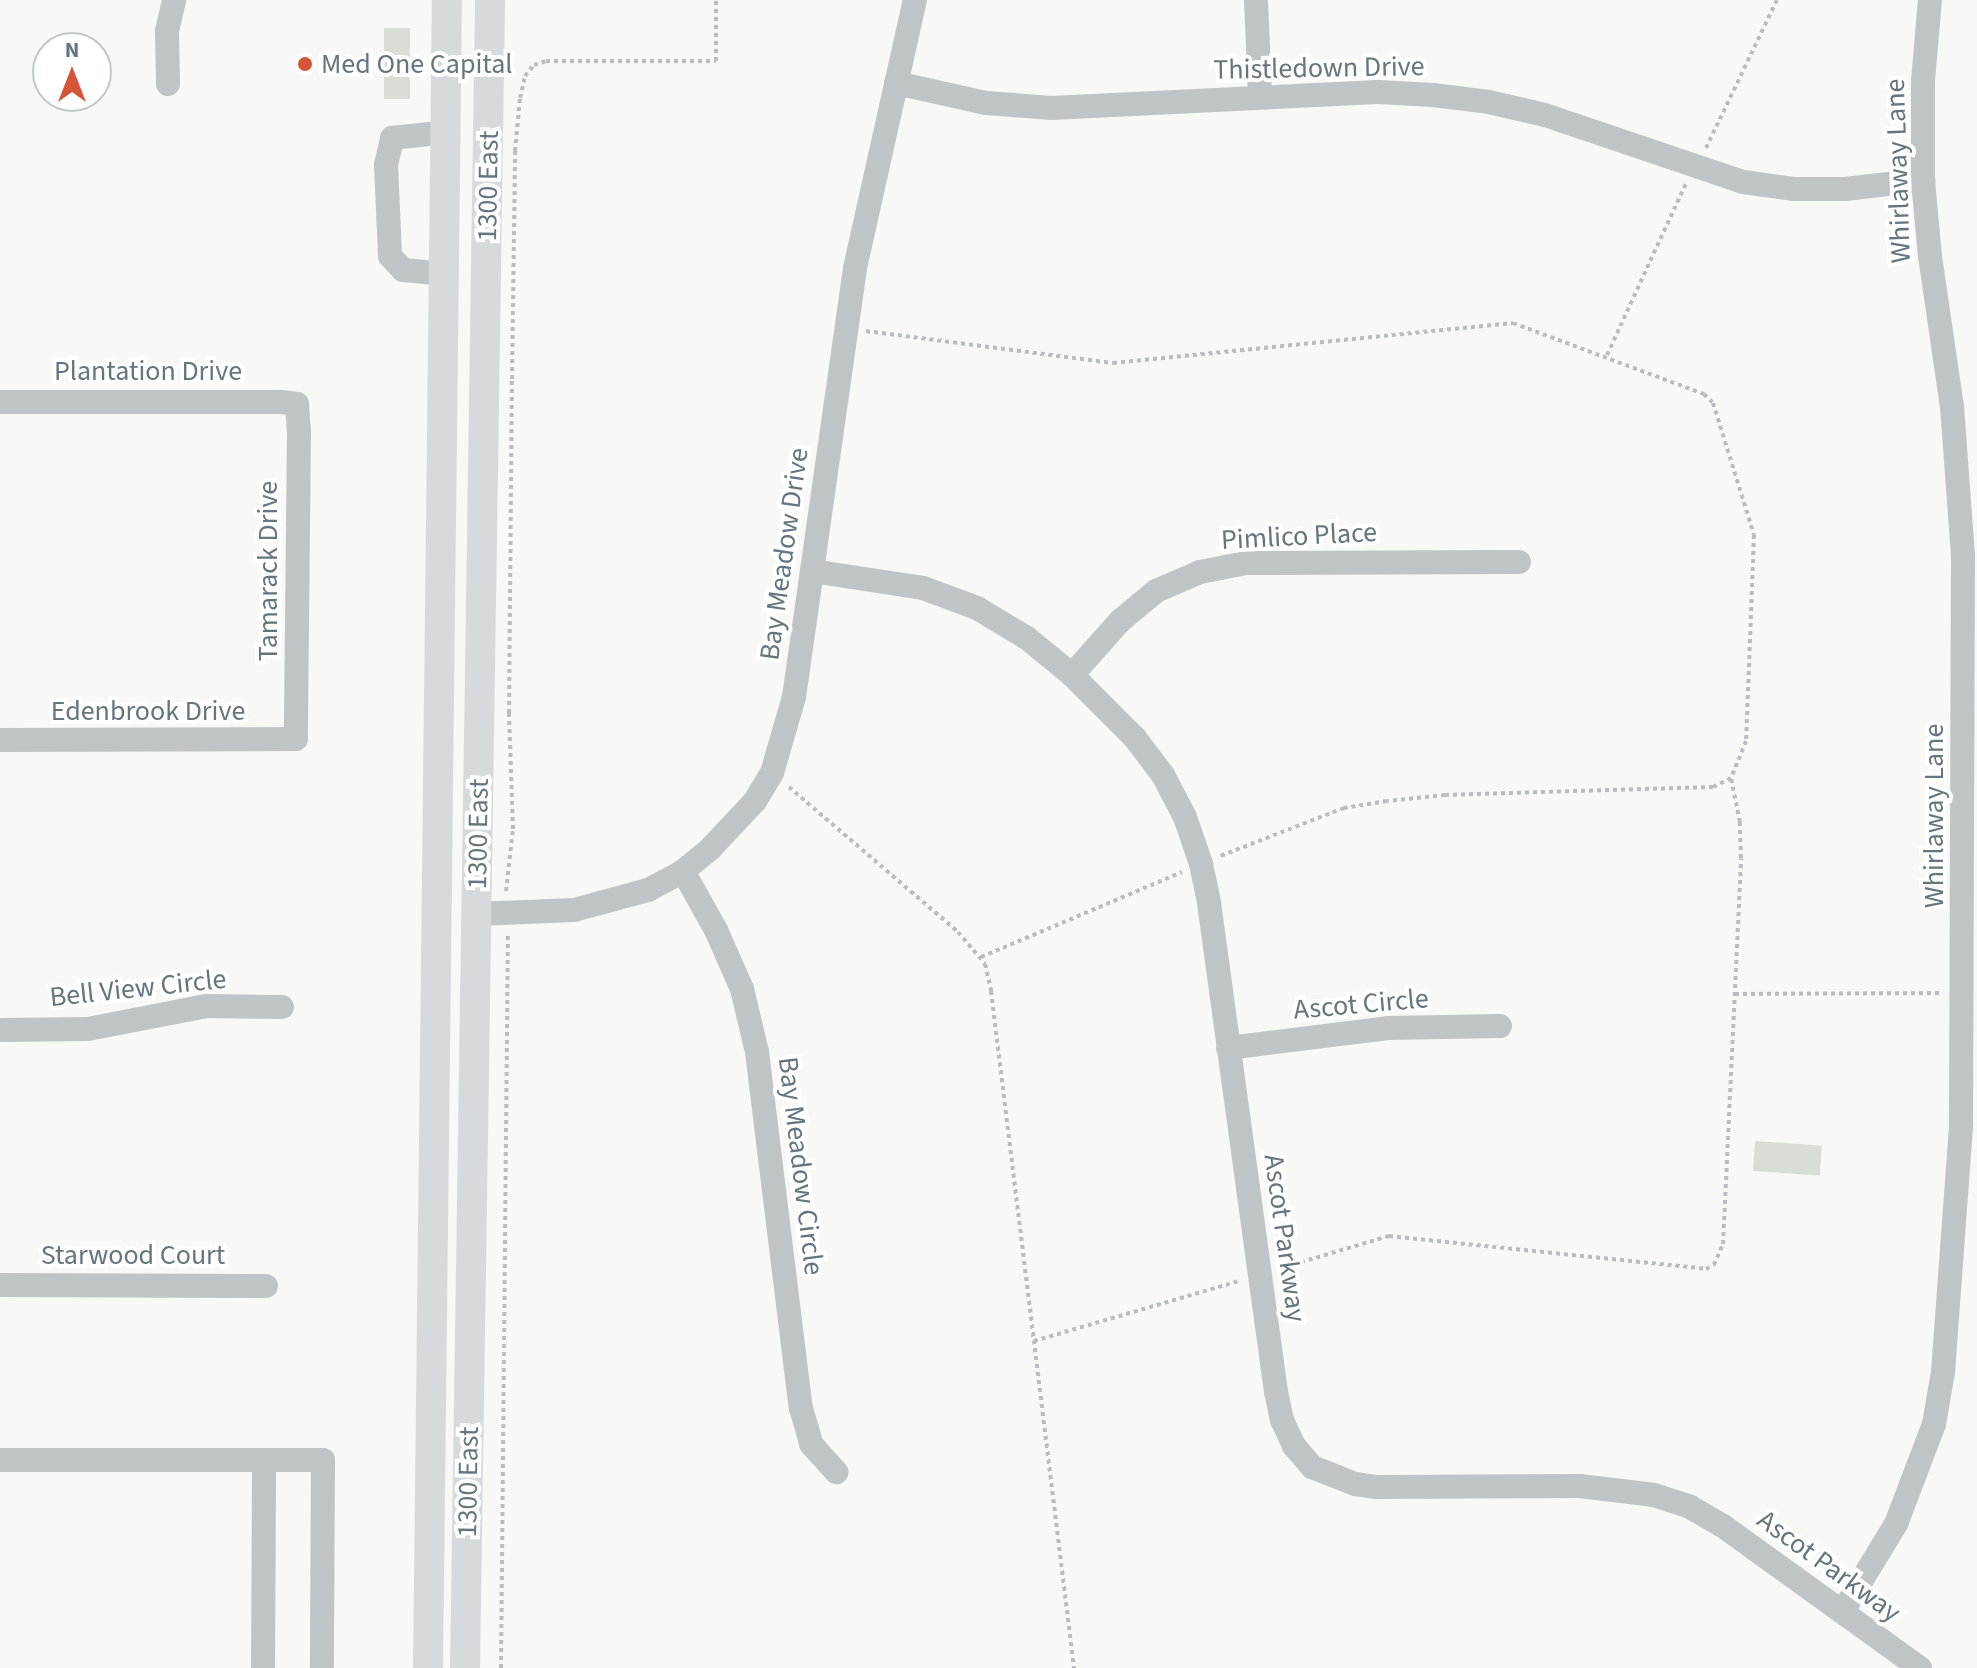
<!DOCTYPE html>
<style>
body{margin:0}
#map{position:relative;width:1977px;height:1668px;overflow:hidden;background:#f8f8f6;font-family:"Source Sans 3",sans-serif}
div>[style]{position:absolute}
.green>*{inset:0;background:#d8ddd5;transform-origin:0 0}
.path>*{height:4px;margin-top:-2px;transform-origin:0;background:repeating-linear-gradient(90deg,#babdbf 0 4px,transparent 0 8px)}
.minor>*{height:24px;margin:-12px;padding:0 12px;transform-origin:12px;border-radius:12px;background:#bfc4c7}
.major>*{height:30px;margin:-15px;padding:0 15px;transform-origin:15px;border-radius:15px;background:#d6dadd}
.dots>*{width:22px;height:22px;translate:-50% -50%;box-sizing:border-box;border:4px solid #fff;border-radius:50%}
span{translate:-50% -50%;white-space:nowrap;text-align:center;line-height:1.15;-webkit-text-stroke:8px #fff;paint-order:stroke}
.poi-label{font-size:28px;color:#65757e}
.left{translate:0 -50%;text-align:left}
.street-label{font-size:28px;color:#65757e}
.north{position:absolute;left:32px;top:32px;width:80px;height:80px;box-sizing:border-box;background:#fff;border:2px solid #c1c8cb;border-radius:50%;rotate:0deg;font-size:22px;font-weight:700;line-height:32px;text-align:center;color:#65757e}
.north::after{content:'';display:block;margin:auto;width:28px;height:36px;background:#d65437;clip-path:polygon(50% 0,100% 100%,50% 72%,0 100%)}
</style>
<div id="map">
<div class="green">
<div style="left:384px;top:28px;width:26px;height:71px"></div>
<div style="left:1755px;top:1141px;width:67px;height:30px;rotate:4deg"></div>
</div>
<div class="path">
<div style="left:1706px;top:148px;width:164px;rotate:-64.4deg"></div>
<div style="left:866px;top:331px;width:249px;rotate:7.4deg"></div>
<div style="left:1113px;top:363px;width:402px;rotate:-5.7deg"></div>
<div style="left:1513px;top:323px;width:204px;rotate:20.4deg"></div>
<div style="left:1704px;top:394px;width:13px;rotate:45deg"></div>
<div style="left:1713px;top:403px;width:138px;rotate:72.7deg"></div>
<div style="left:1754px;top:535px;width:206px;rotate:92.2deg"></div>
<div style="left:1746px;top:741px;width:40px;rotate:112deg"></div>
<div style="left:1731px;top:778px;width:20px;rotate:153deg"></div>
<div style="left:1713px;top:787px;width:268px;rotate:178.3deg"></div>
<div style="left:1445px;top:795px;width:58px;rotate:174.1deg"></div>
<div style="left:1387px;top:801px;width:44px;rotate:170.8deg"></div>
<div style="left:1344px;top:808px;width:133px;rotate:158.8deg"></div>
<div style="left:1607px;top:355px;width:189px;rotate:-65.3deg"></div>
<div style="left:789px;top:787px;width:223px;rotate:40.6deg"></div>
<div style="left:958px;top:932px;width:42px;rotate:49.8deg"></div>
<div style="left:985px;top:964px;width:28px;rotate:77deg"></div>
<div style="left:991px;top:991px;width:682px;rotate:83.01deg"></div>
<div style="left:506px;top:891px;width:62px;rotate:-83.6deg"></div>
<div style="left:513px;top:829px;width:116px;rotate:-92deg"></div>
<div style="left:509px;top:713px;width:334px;rotate:-89.5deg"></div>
<div style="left:512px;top:379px;width:228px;rotate:-89.2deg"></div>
<div style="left:515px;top:151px;width:53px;rotate:-84.6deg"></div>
<div style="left:520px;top:98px;width:23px;rotate:-77deg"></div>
<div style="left:525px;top:76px;width:14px;rotate:-51deg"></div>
<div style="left:534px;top:65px;width:13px;rotate:-18deg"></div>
<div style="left:546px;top:61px;width:170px"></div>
<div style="left:716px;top:61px;width:61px;rotate:-90deg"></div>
<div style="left:981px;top:957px;width:218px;rotate:-22.9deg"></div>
<div style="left:1735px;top:994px;width:208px;rotate:-0.3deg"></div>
<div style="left:1278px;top:1269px;width:116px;rotate:-16.6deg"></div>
<div style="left:1389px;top:1236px;width:319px;rotate:5.9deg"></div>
<div style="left:1706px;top:1269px;width:9px;rotate:-27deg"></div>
<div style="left:1714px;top:1265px;width:23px;rotate:-67deg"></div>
<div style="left:1723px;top:1244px;width:386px;rotate:-87.3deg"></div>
<div style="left:1741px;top:858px;width:36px;rotate:-92deg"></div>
<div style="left:1740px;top:822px;width:45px;rotate:-101.6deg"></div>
<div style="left:1034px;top:1341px;width:214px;rotate:-16.3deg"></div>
<div style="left:501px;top:1668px;width:736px;rotate:-89.46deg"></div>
</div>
<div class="minor">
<div style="left:1256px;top:0;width:97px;rotate:87.6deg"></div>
<div style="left:896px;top:83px;width:92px;rotate:12.5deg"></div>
<div style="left:986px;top:103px;width:66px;rotate:4.3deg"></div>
<div style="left:1052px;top:108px;width:326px;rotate:-2.8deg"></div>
<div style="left:1378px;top:92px;width:55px;rotate:3.1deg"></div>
<div style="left:1433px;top:95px;width:56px;rotate:7.1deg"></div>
<div style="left:1489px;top:102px;width:57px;rotate:13.1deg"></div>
<div style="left:1545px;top:115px;width:209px;rotate:18.7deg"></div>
<div style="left:1743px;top:182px;width:51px;rotate:7.8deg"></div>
<div style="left:1794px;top:189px;width:51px"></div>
<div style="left:1845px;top:189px;width:79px;rotate:-6.6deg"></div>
<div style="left:168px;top:84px;width:53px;rotate:-91.1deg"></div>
<div style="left:167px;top:31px;width:32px;rotate:-77deg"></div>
<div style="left:446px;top:274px;width:43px;rotate:-174.7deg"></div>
<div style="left:403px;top:270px;width:19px;rotate:-133deg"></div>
<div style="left:390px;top:256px;width:91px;rotate:-92.5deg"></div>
<div style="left:386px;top:165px;width:28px;rotate:-77deg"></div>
<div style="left:392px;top:138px;width:55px;rotate:-6.2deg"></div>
<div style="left:0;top:402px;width:281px"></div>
<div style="left:281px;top:402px;width:16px;rotate:7deg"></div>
<div style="left:297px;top:404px;width:28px;rotate:86deg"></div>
<div style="left:299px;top:432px;width:307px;rotate:90.6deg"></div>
<div style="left:296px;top:739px;width:296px;rotate:179.8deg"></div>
<div style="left:812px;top:571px;width:112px;rotate:8.7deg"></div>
<div style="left:923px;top:588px;width:58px;rotate:20.3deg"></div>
<div style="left:977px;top:608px;width:58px;rotate:31deg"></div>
<div style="left:1027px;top:638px;width:58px;rotate:39.4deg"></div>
<div style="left:1072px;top:675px;width:89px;rotate:45deg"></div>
<div style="left:1135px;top:738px;width:46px;rotate:52.9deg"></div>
<div style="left:1163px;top:775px;width:47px;rotate:62.4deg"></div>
<div style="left:1185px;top:817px;width:50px;rotate:71.2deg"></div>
<div style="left:1201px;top:864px;width:40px;rotate:78deg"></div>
<div style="left:1209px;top:903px;width:494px;rotate:82.2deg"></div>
<div style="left:1276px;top:1392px;width:29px;rotate:78deg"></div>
<div style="left:1282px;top:1420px;width:29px;rotate:65deg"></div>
<div style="left:1294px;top:1446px;width:28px;rotate:49deg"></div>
<div style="left:1312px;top:1467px;width:46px;rotate:21.6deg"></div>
<div style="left:1355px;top:1484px;width:22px;rotate:8deg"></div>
<div style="left:1377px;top:1487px;width:203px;rotate:-0.3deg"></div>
<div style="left:1580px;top:1486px;width:75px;rotate:6.9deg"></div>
<div style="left:1654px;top:1495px;width:38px;rotate:18deg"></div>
<div style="left:1690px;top:1507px;width:38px;rotate:30deg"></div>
<div style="left:1723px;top:1526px;width:243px;rotate:35.8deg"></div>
<div style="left:1072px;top:675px;width:72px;rotate:-48.4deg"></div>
<div style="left:1120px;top:621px;width:47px;rotate:-39.8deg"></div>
<div style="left:1156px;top:591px;width:48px;rotate:-23.4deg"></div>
<div style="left:1200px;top:572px;width:47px;rotate:-11.1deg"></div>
<div style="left:1246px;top:563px;width:273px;rotate:-0.2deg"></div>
<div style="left:683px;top:871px;width:68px;rotate:60.8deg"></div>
<div style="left:716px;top:930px;width:64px;rotate:66.2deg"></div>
<div style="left:742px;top:989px;width:65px;rotate:76.6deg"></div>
<div style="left:757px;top:1052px;width:359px;rotate:83deg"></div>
<div style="left:801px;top:1408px;width:37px;rotate:74deg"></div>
<div style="left:811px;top:1444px;width:38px;rotate:48deg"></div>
<div style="left:476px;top:914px;width:98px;rotate:-2.3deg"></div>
<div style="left:574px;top:910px;width:77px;rotate:-15.1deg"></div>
<div style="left:648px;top:890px;width:40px;rotate:-28deg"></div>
<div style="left:683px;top:871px;width:35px;rotate:-39deg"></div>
<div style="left:710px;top:849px;width:66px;rotate:-46.8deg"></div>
<div style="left:755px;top:801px;width:33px;rotate:-59deg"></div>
<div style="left:772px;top:773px;width:79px;rotate:-73.9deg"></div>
<div style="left:794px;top:697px;width:433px;rotate:-81.9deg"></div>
<div style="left:855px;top:268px;width:275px;rotate:-77.4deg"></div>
<div style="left:0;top:1030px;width:88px;rotate:-0.7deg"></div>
<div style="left:88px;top:1029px;width:120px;rotate:-11deg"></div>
<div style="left:206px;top:1006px;width:76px;rotate:0.8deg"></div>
<div style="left:1228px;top:1048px;width:161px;rotate:-7.1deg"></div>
<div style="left:1388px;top:1028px;width:112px;rotate:-1deg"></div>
<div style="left:0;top:1285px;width:266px;rotate:0.2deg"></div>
<div style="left:0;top:1460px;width:264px"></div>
<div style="left:1843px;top:1611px;width:102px;rotate:-58.7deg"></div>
<div style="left:1896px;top:1524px;width:107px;rotate:-69.2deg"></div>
<div style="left:1934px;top:1424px;width:53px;rotate:-80.2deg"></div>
<div style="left:1943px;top:1372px;width:249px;rotate:-85.8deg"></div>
<div style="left:1961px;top:1124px;width:568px;rotate:-89.8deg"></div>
<div style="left:1963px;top:556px;width:149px;rotate:-94.2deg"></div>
<div style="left:1952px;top:407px;width:153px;rotate:-98.3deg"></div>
<div style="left:1930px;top:256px;width:76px;rotate:-95.3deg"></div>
<div style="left:1923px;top:180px;width:99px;rotate:-90deg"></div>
<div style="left:1923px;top:81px;width:81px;rotate:-85.1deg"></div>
<div style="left:263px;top:1668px;width:208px;rotate:-89.7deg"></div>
<div style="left:264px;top:1460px;width:59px"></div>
<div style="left:323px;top:1460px;width:208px;rotate:90.3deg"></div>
</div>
<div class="major">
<div style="left:428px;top:1668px;width:1668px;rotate:-89.35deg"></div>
<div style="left:465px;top:1668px;width:1668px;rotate:-89.14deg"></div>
</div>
<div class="dots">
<div style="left:305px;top:64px;background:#d65437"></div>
</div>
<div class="poi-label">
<span class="left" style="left:321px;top:64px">Med One Capital</span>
</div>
<div class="street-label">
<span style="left:1319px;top:68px;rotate:-1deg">Thistledown Drive</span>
<span style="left:1898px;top:171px;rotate:-92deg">Whirlaway Lane</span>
<span style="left:488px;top:186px;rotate:-89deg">1300 East</span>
<span style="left:148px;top:371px">Plantation Drive</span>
<span style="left:1299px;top:536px;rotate:-3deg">Pimlico Place</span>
<span style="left:784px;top:554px;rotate:-82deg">Bay Meadow Drive</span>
<span style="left:268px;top:571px;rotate:-90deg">Tamarack Drive</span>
<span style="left:148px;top:711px">Edenbrook Drive</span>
<span style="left:1934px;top:816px;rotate:-90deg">Whirlaway Lane</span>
<span style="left:478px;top:834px;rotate:-89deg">1300 East</span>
<span style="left:138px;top:988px;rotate:-6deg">Bell View Circle</span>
<span style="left:1361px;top:1004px;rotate:-5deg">Ascot Circle</span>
<span style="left:801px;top:1166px;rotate:83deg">Bay Meadow Circle</span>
<span style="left:1285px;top:1238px;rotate:82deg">Ascot Parkway</span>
<span style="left:133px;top:1255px">Starwood Court</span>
<span style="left:468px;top:1482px;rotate:-89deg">1300 East</span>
<span style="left:1829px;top:1566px;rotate:36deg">Ascot Parkway</span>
</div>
<div class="north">N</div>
</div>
